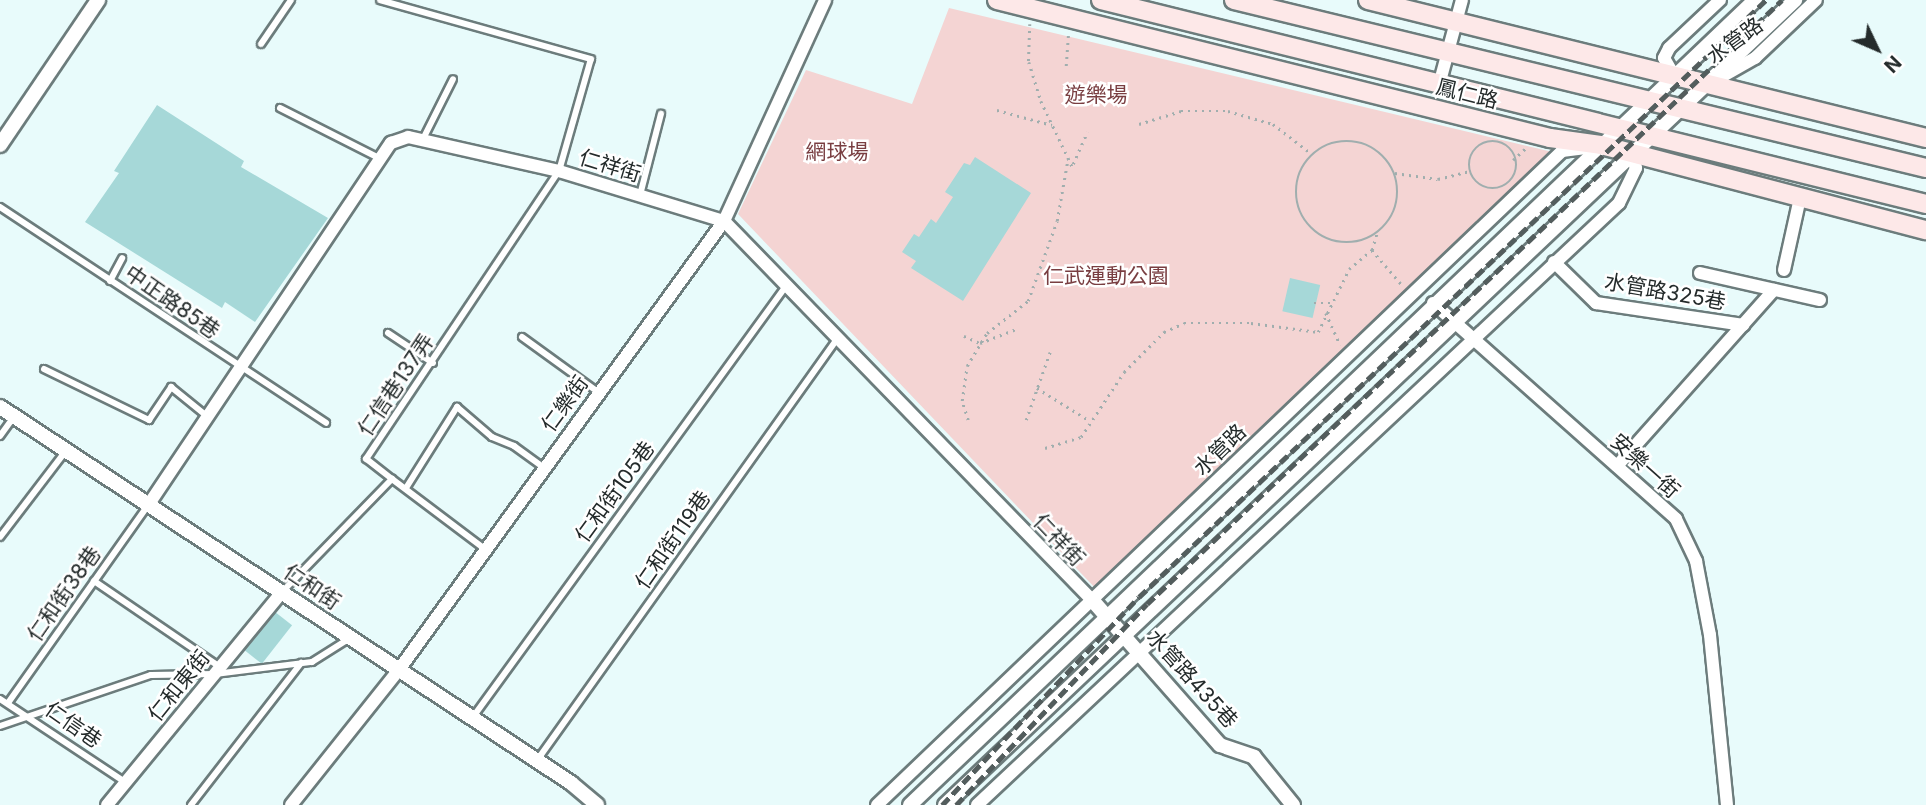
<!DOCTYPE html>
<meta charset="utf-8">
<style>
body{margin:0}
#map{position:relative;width:1926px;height:805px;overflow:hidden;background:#e8fbfb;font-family:Inter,"Noto Sans TC",sans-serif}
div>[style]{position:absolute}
.green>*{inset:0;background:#f4d4d3}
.building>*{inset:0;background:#a6d8d8;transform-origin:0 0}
.path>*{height:2.5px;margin-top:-1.25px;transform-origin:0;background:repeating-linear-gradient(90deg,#a0aeae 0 2px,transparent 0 7px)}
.path>.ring{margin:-1.25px;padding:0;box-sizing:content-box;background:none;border:2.5px solid #a0aeae;border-radius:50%}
.roads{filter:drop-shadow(2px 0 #6c7c7c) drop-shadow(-2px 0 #6c7c7c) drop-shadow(0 2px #6c7c7c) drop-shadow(0 -2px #6c7c7c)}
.service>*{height:6px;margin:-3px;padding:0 3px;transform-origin:3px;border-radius:3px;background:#fff}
.minor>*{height:12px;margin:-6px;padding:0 6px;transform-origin:6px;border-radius:6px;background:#fff}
.tertiary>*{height:14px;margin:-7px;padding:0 7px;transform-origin:7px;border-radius:7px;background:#fff}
.secondary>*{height:18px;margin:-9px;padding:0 9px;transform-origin:9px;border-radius:9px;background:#fde8e8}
.rail>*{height:4.5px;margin-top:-2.25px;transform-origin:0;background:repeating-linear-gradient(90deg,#535d5d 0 10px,transparent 0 15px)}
span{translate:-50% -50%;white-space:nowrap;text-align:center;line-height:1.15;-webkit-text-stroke:5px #fff;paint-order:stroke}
.street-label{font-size:21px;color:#242b2b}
.park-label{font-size:21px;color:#793e41}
.north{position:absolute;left:1842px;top:14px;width:70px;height:70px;-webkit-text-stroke:5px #fff;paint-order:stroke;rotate:134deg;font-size:19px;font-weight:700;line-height:28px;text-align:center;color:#242b2b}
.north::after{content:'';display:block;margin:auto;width:24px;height:32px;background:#242b2b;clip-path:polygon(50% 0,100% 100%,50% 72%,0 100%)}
</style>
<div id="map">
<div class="green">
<div style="clip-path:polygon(949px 8px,1561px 154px,1098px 591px,738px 214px,806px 70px,912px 104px)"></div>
</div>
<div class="building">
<div style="clip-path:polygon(157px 105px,244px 161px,241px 167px,328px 218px,255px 322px,225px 302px,222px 308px,85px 222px,119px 173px,114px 171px)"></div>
<div style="clip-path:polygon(975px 157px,1031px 193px,963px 301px,911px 268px,916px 261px,902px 252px,914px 234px,919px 237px,931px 219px,936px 223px,953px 197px,945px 192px,964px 163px,970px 165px)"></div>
<div style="left:1290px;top:278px;width:31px;height:34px;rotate:13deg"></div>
<div style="left:270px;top:608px;width:28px;height:49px;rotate:38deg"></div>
</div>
<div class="path">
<div style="left:1030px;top:24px;width:38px;rotate:92deg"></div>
<div style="left:1029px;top:62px;width:41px;rotate:72.9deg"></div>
<div style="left:1041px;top:101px;width:72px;rotate:64.5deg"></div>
<div style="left:1066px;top:66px;width:31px;rotate:-86deg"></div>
<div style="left:997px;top:110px;width:57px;rotate:15.3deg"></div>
<div style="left:1139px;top:124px;width:44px;rotate:-17.2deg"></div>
<div style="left:1181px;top:111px;width:47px"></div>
<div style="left:1228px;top:111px;width:47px;rotate:16.1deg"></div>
<div style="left:1273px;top:124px;width:49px;rotate:37.6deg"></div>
<div class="ring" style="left:1296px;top:141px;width:99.5px;height:99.5px"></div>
<div class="ring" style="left:1469px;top:141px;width:45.5px;height:45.5px"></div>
<div style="left:1513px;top:160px;width:18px;rotate:-43deg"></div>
<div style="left:1073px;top:164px;width:35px;rotate:-66deg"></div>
<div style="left:1395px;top:173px;width:43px;rotate:7.9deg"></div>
<div style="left:1438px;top:179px;width:32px;rotate:-14deg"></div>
<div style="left:1372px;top:250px;width:46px;rotate:49.4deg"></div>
<div style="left:1314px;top:303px;width:17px"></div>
<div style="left:1326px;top:313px;width:35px;rotate:66deg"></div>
<div style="left:964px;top:336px;width:17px;rotate:24deg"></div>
<div style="left:980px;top:343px;width:40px;rotate:-21deg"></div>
<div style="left:1037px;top:388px;width:62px;rotate:31.9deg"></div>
<div style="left:968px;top:420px;width:20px;rotate:-108deg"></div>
<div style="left:962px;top:401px;width:35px;rotate:-82deg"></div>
<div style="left:967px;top:366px;width:39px;rotate:-59deg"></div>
<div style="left:987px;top:333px;width:52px;rotate:-38deg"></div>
<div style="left:1028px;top:301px;width:85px;rotate:-70.1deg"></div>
<div style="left:1057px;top:221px;width:64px;rotate:-80.1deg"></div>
<div style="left:1026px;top:420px;width:72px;rotate:-70.6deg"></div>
<div style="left:1045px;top:448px;width:38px;rotate:-17deg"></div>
<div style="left:1081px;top:437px;width:78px;rotate:-56.5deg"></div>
<div style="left:1124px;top:372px;width:57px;rotate:-45deg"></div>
<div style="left:1164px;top:332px;width:22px;rotate:-24deg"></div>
<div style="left:1184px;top:323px;width:67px"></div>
<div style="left:1251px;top:323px;width:68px;rotate:7.7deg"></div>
<div style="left:1318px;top:332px;width:70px;rotate:-63.8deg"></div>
<div style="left:1349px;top:269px;width:30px;rotate:-40deg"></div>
<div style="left:1372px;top:250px;width:18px;rotate:-74deg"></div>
</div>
<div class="roads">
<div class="service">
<div style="left:261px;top:44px;width:53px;rotate:-55.7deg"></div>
<div style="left:280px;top:108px;width:113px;rotate:26.8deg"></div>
<div style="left:422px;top:141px;width:69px;rotate:-63.4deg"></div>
<div style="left:640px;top:195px;width:84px;rotate:-75.5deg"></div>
<div style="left:0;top:207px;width:391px;rotate:33.5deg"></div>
<div style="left:110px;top:281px;width:26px;rotate:-62deg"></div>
<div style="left:388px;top:333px;width:54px;rotate:33.7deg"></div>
<div style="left:522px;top:337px;width:94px;rotate:35.9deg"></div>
<div style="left:44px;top:369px;width:117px;rotate:25.9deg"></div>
<div style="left:149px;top:420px;width:40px;rotate:-56deg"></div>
<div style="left:171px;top:387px;width:48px;rotate:39deg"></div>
<div style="left:0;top:436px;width:24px;rotate:-54deg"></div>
<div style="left:392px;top:479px;width:116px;rotate:37deg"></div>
<div style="left:406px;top:488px;width:96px;rotate:-57.8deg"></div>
<div style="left:457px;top:407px;width:46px;rotate:40.6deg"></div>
<div style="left:492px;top:437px;width:24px;rotate:22deg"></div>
<div style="left:514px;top:446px;width:36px;rotate:36deg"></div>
<div style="left:0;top:537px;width:107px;rotate:-52.6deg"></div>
<div style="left:94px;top:581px;width:153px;rotate:34.3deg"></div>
<div style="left:282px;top:592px;width:158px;rotate:-45.8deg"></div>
<div style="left:392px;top:479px;width:33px;rotate:-142deg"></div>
<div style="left:366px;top:459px;width:347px;rotate:-56.2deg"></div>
<div style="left:559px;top:171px;width:116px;rotate:-74.1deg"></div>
<div style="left:591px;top:59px;width:219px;rotate:-164.4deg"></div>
<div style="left:0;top:699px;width:150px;rotate:33.6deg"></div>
<div style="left:8px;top:703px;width:242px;rotate:-54.7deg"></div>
<div style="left:473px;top:717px;width:533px;rotate:-54.01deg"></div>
<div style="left:0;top:726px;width:159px;rotate:-18.7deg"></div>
<div style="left:151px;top:675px;width:64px;rotate:-0.9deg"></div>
<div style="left:215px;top:674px;width:98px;rotate:-7.1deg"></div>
<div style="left:312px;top:662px;width:45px;rotate:-32.3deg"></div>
<div style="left:538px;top:759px;width:516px;rotate:-54.55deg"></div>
<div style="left:191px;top:805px;width:180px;rotate:-52.2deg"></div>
</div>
<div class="minor">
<div style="left:1675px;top:77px;width:22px;rotate:-120deg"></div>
<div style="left:1664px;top:58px;width:11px;rotate:-63deg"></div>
<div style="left:1669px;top:48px;width:70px;rotate:-43.3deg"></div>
<div style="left:1709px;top:84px;width:53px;rotate:-29.5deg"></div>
<div style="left:1755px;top:58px;width:84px;rotate:-43.6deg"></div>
<div style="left:1439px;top:85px;width:88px;rotate:-74.9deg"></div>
<div style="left:1554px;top:262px;width:59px;rotate:44.3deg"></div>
<div style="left:1596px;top:303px;width:149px;rotate:8.5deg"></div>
<div style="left:1784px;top:270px;width:74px;rotate:-77.5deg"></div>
<div style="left:1700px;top:273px;width:123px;rotate:12.7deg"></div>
<div style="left:1433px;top:303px;width:325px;rotate:41.6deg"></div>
<div style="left:1676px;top:519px;width:47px;rotate:64.5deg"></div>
<div style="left:1696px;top:561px;width:75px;rotate:79.3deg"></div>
<div style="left:1710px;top:635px;width:171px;rotate:84.3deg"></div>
<div style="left:1617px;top:466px;width:236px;rotate:-48.3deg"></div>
<div style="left:149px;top:504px;width:435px;rotate:-56.2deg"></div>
<div style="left:391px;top:143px;width:18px;rotate:-19deg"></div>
<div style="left:408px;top:137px;width:155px;rotate:12.7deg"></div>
<div style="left:559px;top:171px;width:172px;rotate:16.9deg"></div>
<div style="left:724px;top:221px;width:530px;rotate:45.84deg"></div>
<div style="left:107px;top:805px;width:276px;rotate:-50.6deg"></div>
<div style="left:291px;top:805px;width:171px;rotate:-51.4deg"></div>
<div style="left:398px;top:671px;width:556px;rotate:-54.08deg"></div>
<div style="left:724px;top:221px;width:243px;rotate:-65.4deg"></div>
<div style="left:877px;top:805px;width:947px;rotate:-43.67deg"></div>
<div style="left:1562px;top:151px;width:24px;rotate:-7deg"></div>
<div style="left:977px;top:805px;width:880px;rotate:-43.16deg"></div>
<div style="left:1619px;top:203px;width:39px;rotate:-64deg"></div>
<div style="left:1636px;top:168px;width:15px;rotate:-110deg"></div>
</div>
<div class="tertiary">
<div style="left:0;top:145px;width:175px;rotate:-55.9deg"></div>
<div style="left:0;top:407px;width:684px;rotate:33.36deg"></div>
<div style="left:571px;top:783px;width:34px;rotate:40deg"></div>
<div style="left:1093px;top:601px;width:192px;rotate:48.6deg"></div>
<div style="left:1220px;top:745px;width:36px;rotate:19deg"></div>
<div style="left:1254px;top:757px;width:62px;rotate:50.9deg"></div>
<div style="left:910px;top:805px;width:1167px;rotate:-43.61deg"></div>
<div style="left:945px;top:805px;width:1171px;rotate:-43.44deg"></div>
</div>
<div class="secondary">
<div style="left:997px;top:0;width:570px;rotate:14.01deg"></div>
<div style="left:1550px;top:138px;width:51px;rotate:7.8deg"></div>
<div style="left:1601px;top:145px;width:336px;rotate:14.7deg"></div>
<div style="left:1101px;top:0;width:850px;rotate:13.89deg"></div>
<div style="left:1234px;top:0;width:712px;rotate:13.65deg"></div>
<div style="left:1368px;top:0;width:575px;rotate:13.89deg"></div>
</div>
</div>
<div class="rail">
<div style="left:942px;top:805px;width:286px;rotate:-46.6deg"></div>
<div style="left:1139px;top:597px;width:866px;rotate:-43.6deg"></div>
<div style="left:956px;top:805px;width:277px;rotate:-46.5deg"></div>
<div style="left:1147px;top:604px;width:876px;rotate:-43.57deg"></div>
</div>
<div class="street-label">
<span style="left:1735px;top:41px;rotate:-36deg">水管路</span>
<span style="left:1467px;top:94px;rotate:14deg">鳳仁路</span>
<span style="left:610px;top:166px;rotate:17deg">仁祥街</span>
<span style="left:1665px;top:292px;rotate:10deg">水管路325巷</span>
<span style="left:172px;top:302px;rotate:35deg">中正路85巷</span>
<span style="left:396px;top:385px;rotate:-56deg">仁信巷137弄</span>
<span style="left:565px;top:404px;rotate:-54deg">仁樂街</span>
<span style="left:1220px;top:450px;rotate:-44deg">水管路</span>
<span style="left:1645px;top:466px;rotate:42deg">安樂一街</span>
<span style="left:615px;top:492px;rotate:-54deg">仁和街105巷</span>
<span style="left:673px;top:540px;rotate:-55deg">仁和街119巷</span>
<span style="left:1059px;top:540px;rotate:46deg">仁祥街</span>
<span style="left:312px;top:587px;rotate:34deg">仁和街</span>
<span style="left:64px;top:594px;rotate:-55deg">仁和街38巷</span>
<span style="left:1192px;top:679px;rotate:48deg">水管路435巷</span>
<span style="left:179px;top:686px;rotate:-51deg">仁和東街</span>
<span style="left:73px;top:725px;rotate:35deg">仁信巷</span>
</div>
<div class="park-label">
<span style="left:1096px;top:95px">遊樂場</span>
<span style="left:837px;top:152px">網球場</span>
<span style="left:1106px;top:276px">仁武運動公園</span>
</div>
<div class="north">N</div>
</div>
